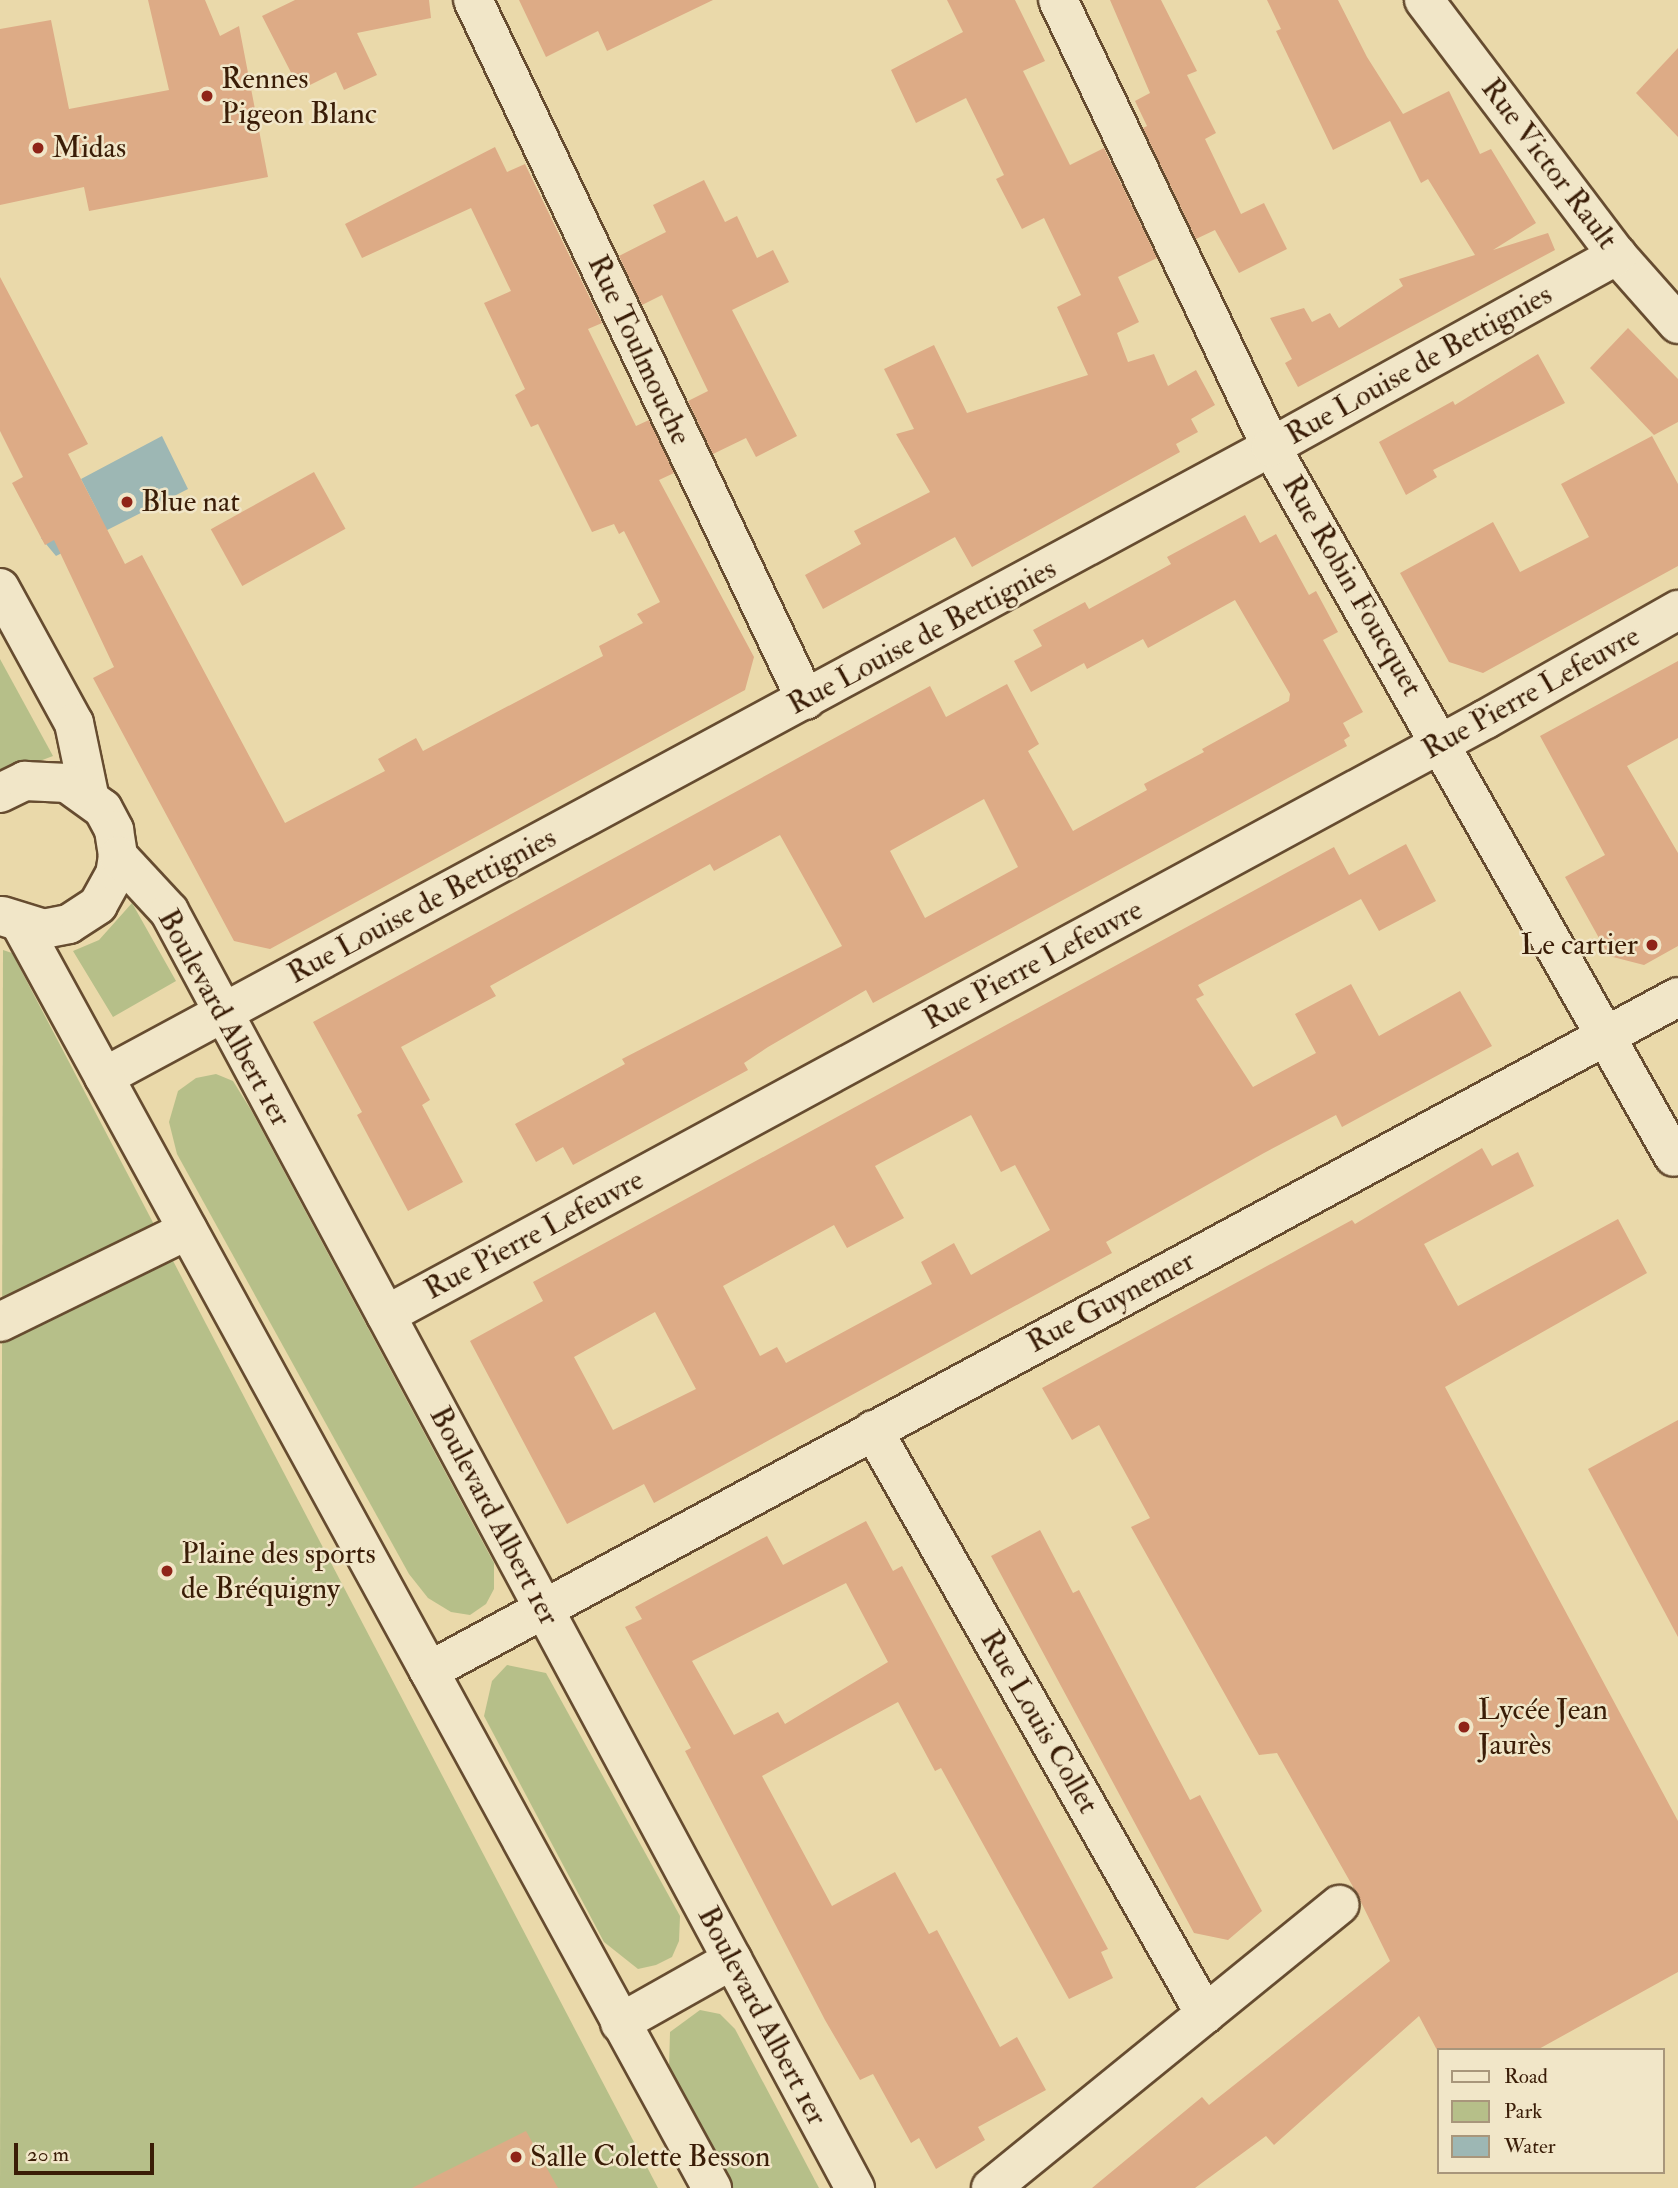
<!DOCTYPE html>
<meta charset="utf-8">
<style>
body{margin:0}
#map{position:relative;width:1678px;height:2188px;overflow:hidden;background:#ead9aa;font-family:"IM FELL Double Pica",serif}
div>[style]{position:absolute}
.green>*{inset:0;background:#b6bf89}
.water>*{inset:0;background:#9db7b4}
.building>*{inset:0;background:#ddab86;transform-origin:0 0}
.roads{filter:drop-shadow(2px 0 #664c30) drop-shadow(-2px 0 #664c30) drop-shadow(0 2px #664c30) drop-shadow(0 -2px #664c30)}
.street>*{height:38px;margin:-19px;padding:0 19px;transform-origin:19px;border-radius:19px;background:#f1e6c8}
.secondary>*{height:38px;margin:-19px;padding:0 19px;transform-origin:19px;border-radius:19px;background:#f1e6c8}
.dots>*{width:19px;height:19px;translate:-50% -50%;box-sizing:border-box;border:4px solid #f1e6c8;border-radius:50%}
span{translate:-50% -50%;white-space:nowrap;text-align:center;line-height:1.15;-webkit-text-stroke:5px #f1e6c8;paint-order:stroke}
.poi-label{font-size:30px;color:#3a1d07}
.left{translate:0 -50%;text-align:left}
.right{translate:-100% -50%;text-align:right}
.street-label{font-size:30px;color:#3a1d07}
.legend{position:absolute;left:1437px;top:2048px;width:228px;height:126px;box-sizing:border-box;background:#f1e6c8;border:2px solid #a8967b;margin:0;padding:9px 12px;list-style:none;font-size:21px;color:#3a1d07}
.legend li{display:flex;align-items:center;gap:14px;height:35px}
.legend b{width:35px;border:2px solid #a8967b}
.scale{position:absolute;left:14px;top:2143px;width:140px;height:32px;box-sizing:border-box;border:4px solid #3a1d07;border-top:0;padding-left:9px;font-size:21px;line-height:24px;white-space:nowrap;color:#3a1d07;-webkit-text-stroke:5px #f1e6c8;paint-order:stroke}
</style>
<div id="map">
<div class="green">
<div style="clip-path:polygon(0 659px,53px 756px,0 776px)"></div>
<div style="clip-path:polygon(132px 903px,176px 981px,113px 1017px,73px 951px,99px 940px)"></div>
<div style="clip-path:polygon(3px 950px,12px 953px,658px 2188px,0 2188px)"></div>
<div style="clip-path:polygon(216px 1074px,233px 1081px,251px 1110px,494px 1563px,494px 1589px,486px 1604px,470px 1615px,451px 1612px,428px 1598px,409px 1574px,177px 1154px,169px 1122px,178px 1091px,196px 1078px)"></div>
<div style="clip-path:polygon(507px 1665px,546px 1673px,680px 1916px,679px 1941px,672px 1957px,656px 1965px,638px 1969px,604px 1942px,484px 1716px,492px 1681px)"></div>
<div style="clip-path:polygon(700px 2010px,720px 2014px,735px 2029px,819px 2188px,731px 2188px,669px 2068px,670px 2032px)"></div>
</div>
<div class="water">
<div style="clip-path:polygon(162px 436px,188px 489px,56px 556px,41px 538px,100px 516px,81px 479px)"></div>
</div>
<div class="building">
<div style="clip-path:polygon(148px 0,205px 0,220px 36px,239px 26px,268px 177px,89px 211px,84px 187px,0 205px,0 29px,51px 20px,69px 109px,169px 90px)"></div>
<div style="clip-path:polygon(295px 0,429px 0,431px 18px,357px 33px,377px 75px,344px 90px,336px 72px,300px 90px,262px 16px)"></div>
<div style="clip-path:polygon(519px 0,713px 0,607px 51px,598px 31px,546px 57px)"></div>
<div style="clip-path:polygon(947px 0,1015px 0,1045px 61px,1023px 71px,1070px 165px,1104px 148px,1157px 258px,1118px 277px,1139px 322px,1117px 333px,1128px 362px,1154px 354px,1168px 386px,1196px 370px,1215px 405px,1191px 419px,1198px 432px,1176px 444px,1180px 452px,972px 567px,955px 537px,823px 609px,805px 575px,861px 544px,854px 531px,930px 492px,896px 434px,914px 429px,884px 369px,934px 345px,967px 413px,1088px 375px,1057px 307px,1081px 295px,1044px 218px,1022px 229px,996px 179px,1004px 175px,966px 98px,916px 123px,891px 70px,963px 32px)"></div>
<div style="clip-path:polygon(1110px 0,1161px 0,1197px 71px,1187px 75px,1216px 133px,1205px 139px,1241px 214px,1264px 203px,1287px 249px,1239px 273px,1215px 230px,1196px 239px,1143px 128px,1147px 126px,1135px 101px,1150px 93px)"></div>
<div style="clip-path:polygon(1267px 0,1338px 0,1367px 57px,1403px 114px,1449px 91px,1480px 154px,1491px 149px,1536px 223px,1493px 250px,1548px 233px,1555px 250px,1298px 387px,1285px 363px,1292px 359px,1270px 318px,1304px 308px,1312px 322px,1330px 313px,1339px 328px,1403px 286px,1399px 279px,1475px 255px,1428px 179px,1421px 183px,1390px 121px,1333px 150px,1276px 31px,1281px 29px)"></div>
<div style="clip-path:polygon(1678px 48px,1678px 137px,1636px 93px)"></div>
<div style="clip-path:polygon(495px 147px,507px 172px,525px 164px,602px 323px,588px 329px,636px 426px,649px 420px,674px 473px,659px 480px,754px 657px,745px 690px,270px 949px,234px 941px,93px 678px,114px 667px,54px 540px,45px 545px,12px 483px,23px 477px,0 431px,0 277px,88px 444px,68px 454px,125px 564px,142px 555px,285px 823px,385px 771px,378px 759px,416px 738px,423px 751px,603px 656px,599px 646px,643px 623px,637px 614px,660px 602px,624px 531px,619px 534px,614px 524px,592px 532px,538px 424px,531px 427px,515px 395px,525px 389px,484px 303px,511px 291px,471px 208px,362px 258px,345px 224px)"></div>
<div style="clip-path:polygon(704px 180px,725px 222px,737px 216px,757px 258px,773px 250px,789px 282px,732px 310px,797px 436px,756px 457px,746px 438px,713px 454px,688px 401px,708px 391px,681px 335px,662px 295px,642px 305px,619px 256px,666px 232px,653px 205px)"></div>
<div style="clip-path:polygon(1628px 328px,1678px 379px,1678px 422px,1654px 435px,1590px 368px)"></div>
<div style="clip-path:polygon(1538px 354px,1565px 403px,1433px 470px,1437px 477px,1406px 495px,1379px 442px,1453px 401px,1455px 405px)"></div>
<div style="clip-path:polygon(1652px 436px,1678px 484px,1678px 566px,1483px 673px,1449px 662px,1400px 573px,1493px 522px,1520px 572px,1589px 537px,1561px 484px)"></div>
<div style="left:314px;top:472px;width:65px;height:118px;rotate:61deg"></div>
<div style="clip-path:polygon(evenodd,1245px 515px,1260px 543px,1276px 534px,1309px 595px,1316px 591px,1338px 632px,1323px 640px,1363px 712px,1343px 723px,1350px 736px,1344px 740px,1347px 746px,873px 1003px,866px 990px,768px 1047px,744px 1063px,748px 1070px,573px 1165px,563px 1147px,536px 1162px,515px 1124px,625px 1064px,622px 1059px,842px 946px,780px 835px,714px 871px,710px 864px,490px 986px,496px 996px,401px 1047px,430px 1100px,422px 1105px,463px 1182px,408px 1211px,357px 1115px,362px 1112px,313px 1022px,930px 686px,946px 717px,1007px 684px,1039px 744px,1028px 751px,1073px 831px,1147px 790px,1144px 784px,1204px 752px,1202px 749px,1289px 701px,1290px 694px,1235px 600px,1148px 648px,1143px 639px,1087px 669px,1084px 663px,1031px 692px,1014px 661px,1042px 646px,1033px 630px,1085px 602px,1089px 609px,1171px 564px,1167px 557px,1245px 515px,984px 799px,1018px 867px,925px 918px,890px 851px,984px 799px)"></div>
<div style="clip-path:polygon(1678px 661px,1678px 738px,1627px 766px,1678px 853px,1678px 946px,1644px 965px,1609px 956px,1565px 877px,1605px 855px,1540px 736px)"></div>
<div style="clip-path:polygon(evenodd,1406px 844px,1436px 901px,1379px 931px,1361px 899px,1198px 985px,1204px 995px,1196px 999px,1253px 1087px,1316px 1053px,1295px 1014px,1351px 984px,1379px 1036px,1460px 991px,1492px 1046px,1342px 1127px,1336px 1115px,1264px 1153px,1106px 1242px,1112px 1253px,654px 1503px,644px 1484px,567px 1524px,470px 1341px,543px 1301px,533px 1282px,1334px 847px,1349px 875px,1406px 844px,971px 1115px,1001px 1172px,1015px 1165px,1050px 1230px,971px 1275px,954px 1243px,921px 1262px,932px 1284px,786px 1363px,777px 1347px,760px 1356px,723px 1286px,834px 1225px,847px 1248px,904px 1218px,875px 1166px,971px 1115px,1406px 844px,655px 1312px,696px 1389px,613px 1430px,574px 1357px,655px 1312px)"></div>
<div style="clip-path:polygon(1482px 1148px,1492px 1166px,1518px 1152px,1534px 1186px,1424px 1244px,1458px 1306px,1618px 1219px,1647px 1273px,1445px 1387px,1678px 1821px,1678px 1972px,1537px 2050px,1437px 2050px,1419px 2016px,1274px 2145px,1266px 2136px,1195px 2188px,1092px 2188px,1202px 2097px,1209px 2105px,1390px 1961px,1356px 1892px,1277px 1753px,1259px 1755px,1131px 1527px,1150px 1518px,1099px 1425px,1072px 1440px,1042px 1388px,1352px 1220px,1355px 1224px)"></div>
<div style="clip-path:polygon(1678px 1420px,1678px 1637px,1588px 1469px)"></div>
<div style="clip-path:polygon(evenodd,866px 1521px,893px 1571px,902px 1566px,1108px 1949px,1101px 1952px,1113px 1978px,1069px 1999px,941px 1768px,935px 1771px,898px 1702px,762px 1776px,832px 1906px,895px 1872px,929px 1934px,937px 1930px,1000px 2047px,1017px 2037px,1046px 2090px,978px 2127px,985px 2140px,936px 2169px,919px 2138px,911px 2143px,873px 2074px,860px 2080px,825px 2020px,685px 1751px,691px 1748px,625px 1627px,642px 1619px,635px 1607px,767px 1536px,783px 1565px,866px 1521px,846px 1583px,888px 1662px,785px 1724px,778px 1712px,734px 1735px,692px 1661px,846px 1583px)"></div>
<div style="clip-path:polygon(1040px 1530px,1073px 1593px,1079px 1590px,1190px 1800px,1200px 1795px,1262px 1911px,1228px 1940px,1194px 1933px,991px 1556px)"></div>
<div style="clip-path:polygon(526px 2131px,558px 2188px,412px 2188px)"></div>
</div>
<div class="roads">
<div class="street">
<div style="left:473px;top:0;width:775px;rotate:64.56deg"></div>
<div style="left:1058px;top:0;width:495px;rotate:64.5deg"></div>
<div style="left:1271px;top:447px;width:816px;rotate:60.42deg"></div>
<div style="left:1424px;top:0;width:320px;rotate:52.9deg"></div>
<div style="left:1617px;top:255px;width:92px;rotate:48.5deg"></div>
<div style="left:104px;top:1077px;width:1326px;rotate:-28.36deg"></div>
<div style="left:1271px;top:447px;width:396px;rotate:-29deg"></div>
<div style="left:386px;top:1315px;width:1251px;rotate:-28.45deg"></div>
<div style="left:1486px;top:719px;width:221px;rotate:-29.6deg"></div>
<div style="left:0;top:1322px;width:209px;rotate:-26.1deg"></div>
<div style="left:873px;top:1430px;width:672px;rotate:60.38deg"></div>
<div style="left:429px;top:1671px;width:1419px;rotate:-28.35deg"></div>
<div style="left:620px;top:2023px;width:129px;rotate:-29.4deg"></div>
<div style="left:991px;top:2188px;width:449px;rotate:-39.1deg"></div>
</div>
<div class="secondary">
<div style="left:0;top:588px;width:154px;rotate:61.3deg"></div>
<div style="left:74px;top:723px;width:74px;rotate:78.2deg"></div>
<div style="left:0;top:793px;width:28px;rotate:-26deg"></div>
<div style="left:25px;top:781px;width:42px;rotate:2.7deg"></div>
<div style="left:67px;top:783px;width:44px;rotate:35.8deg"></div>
<div style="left:103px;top:809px;width:24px;rotate:62deg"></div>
<div style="left:114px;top:830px;width:26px;rotate:81deg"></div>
<div style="left:118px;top:856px;width:18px;rotate:99deg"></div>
<div style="left:115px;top:874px;width:35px;rotate:119deg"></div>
<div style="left:98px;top:905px;width:35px;rotate:147deg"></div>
<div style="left:69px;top:924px;width:25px;rotate:169deg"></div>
<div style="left:44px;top:929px;width:44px;rotate:-162.8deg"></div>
<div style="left:118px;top:856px;width:75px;rotate:47.2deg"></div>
<div style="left:169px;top:911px;width:1450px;rotate:61.76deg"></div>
<div style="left:21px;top:925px;width:1440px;rotate:61.32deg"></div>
</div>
</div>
<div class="dots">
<div style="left:207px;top:96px;background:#8f2418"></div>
<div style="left:38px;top:148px;background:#8f2418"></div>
<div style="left:127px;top:502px;background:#8f2418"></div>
<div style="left:1652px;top:945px;background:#8f2418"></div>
<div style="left:167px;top:1571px;background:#8f2418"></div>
<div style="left:1464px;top:1727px;background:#8f2418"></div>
<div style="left:516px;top:2157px;background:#8f2418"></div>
</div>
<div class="poi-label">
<span class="left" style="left:221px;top:96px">Rennes<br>Pigeon Blanc</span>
<span class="left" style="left:52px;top:148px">Midas</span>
<span class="left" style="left:141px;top:502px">Blue nat</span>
<span class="right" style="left:1638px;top:945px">Le cartier</span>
<span class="left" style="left:181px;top:1571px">Plaine des sports<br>de Bréquigny</span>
<span class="left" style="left:1478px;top:1727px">Lycée Jean<br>Jaurès</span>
<span class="left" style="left:530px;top:2157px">Salle Colette Besson</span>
</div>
<div class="street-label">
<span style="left:1549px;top:164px;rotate:53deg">Rue Victor Rault</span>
<span style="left:639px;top:350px;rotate:65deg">Rue Toulmouche</span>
<span style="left:1419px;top:365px;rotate:-29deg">Rue Louise de Bettignies</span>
<span style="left:1352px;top:586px;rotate:60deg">Rue Robin Foucquet</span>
<span style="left:922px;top:637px;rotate:-28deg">Rue Louise de Bettignies</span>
<span style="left:1531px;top:693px;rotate:-29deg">Rue Pierre Lefeuvre</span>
<span style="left:422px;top:906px;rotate:-28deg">Rue Louise de Bettignies</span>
<span style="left:1033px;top:965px;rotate:-28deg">Rue Pierre Lefeuvre</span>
<span style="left:224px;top:1018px;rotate:61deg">Boulevard Albert 1er</span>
<span style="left:534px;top:1235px;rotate:-28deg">Rue Pierre Lefeuvre</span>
<span style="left:1111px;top:1302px;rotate:-28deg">Rue Guynemer</span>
<span style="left:494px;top:1516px;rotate:62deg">Boulevard Albert 1er</span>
<span style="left:1039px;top:1722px;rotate:60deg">Rue Louis Collet</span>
<span style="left:762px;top:2016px;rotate:62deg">Boulevard Albert 1er</span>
</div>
<ul class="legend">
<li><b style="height:9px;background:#f1e6c8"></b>Road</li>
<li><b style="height:19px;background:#b6bf89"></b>Park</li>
<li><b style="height:19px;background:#9db7b4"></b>Water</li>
</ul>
<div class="scale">20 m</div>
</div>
